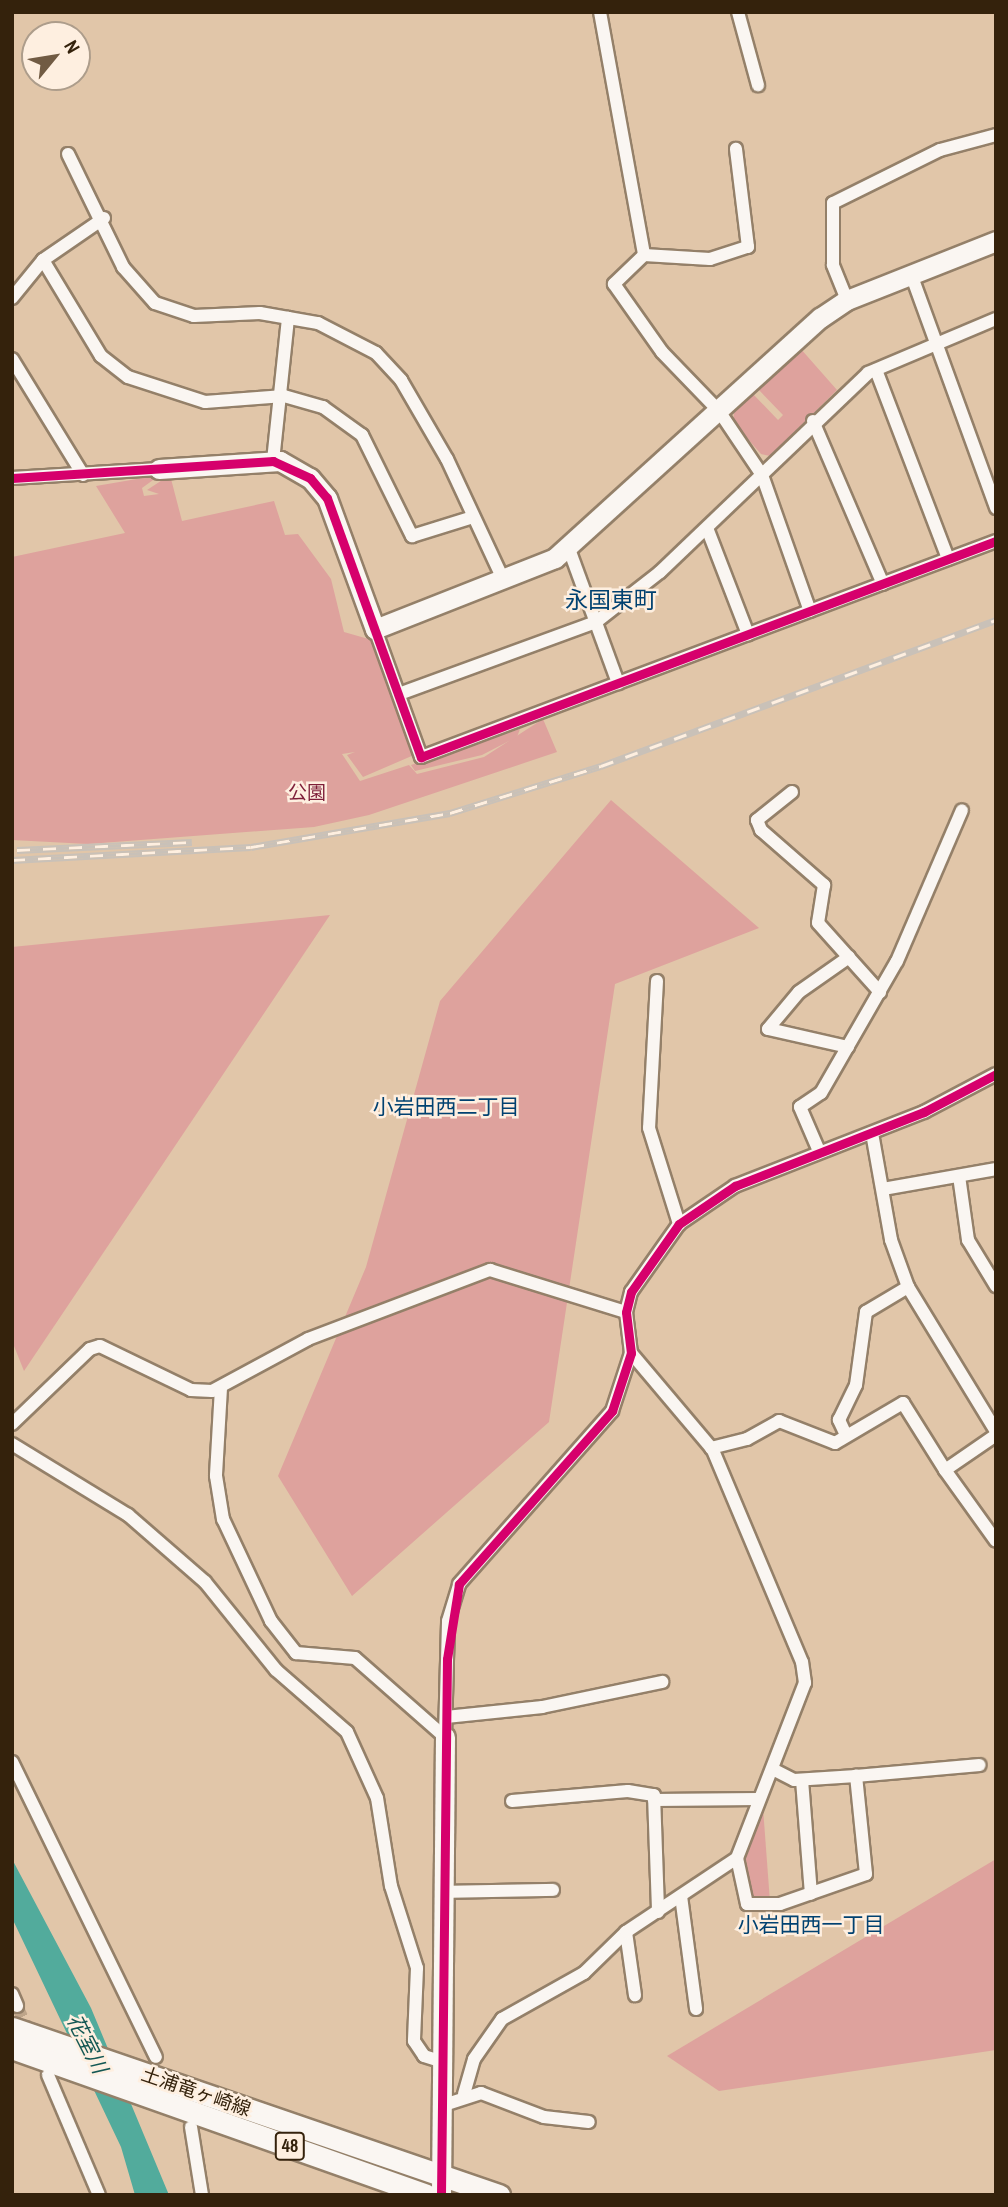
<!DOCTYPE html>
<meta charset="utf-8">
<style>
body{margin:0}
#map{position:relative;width:1008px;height:2207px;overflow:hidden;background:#e1c6a9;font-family:"Archivo Narrow","Noto Sans JP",sans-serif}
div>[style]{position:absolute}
.green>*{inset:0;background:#dea29d}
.water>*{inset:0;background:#52ab9c}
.street-tunnel>*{height:12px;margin-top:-6px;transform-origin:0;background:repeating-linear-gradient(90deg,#bea58a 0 12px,transparent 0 18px)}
.roads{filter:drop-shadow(2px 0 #948069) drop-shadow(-2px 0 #948069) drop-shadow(0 2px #948069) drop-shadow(0 -2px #948069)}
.street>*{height:12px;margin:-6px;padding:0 6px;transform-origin:6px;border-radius:6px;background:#faf6f2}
.secondary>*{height:19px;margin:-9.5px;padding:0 9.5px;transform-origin:9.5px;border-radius:9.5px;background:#faf6f2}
.primary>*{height:21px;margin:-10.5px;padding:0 10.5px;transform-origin:10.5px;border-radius:10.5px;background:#faf6f2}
.rail>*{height:7px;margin-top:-3.5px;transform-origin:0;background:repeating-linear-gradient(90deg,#feefe0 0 13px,#c9c1b8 0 26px);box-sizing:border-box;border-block:2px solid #c9c1b8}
.cycleway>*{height:9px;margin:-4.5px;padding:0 4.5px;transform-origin:4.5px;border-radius:4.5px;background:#d6006c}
span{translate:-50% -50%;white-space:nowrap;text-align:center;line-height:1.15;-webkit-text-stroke:5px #feefe0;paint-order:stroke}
.shield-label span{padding:2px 5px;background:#feefe0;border:2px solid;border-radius:5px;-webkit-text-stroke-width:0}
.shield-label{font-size:18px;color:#34220c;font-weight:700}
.park-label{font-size:19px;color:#7e1e39}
.street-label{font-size:19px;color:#34220c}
.neighbourhood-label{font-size:21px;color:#014170}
.water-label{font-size:21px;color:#145854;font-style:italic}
.quarter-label{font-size:23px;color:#014170}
.frame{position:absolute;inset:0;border:14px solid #34220c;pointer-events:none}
.north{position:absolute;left:21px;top:21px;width:70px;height:70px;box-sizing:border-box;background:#feefe0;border:2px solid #ad9d8b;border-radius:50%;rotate:60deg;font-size:19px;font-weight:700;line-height:28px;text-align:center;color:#34220c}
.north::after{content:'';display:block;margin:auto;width:24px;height:32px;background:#715b43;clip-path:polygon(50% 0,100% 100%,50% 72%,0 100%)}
</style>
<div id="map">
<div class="green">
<div style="clip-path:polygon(800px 348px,837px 390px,770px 456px,761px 454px,733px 422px,734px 413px,753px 394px,778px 420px,783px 415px,758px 389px)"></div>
<div style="clip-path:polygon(160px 475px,142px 488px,144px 496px,159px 494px,147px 490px,170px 475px,182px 521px,274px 501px,285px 535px,298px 534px,331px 579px,344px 632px,372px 640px,414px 755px,363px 777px,347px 755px,355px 752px,342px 754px,360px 781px,409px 765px,417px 774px,484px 757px,543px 719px,557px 752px,369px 815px,314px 827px,88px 844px,12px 840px,12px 557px,125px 533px,96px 486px)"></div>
<div style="clip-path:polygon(520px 729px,517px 737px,482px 755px,415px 771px,411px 765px)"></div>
<div style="clip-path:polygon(611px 800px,759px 928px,615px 984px,549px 1422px,352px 1596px,278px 1476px,366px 1267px,440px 1001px)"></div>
<div style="clip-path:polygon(330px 915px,24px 1371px,12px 1341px,12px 947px)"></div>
<div style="clip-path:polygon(763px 1808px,770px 1902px,753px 1899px,745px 1855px)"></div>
<div style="clip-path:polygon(996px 1859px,996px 2050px,719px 2091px,667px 2056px)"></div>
</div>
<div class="water">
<div style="clip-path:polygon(12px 1859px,91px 2008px,169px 2195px,135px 2195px,121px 2147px,12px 1918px)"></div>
</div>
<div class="street-tunnel">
<div style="left:17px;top:2006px;width:31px;rotate:65deg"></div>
</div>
<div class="roads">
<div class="street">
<div style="left:600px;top:12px;width:247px;rotate:79.7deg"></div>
<div style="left:644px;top:255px;width:42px;rotate:136deg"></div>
<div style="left:614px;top:284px;width:83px;rotate:54.8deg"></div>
<div style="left:662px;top:352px;width:82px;rotate:46deg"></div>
<div style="left:719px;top:411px;width:77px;rotate:56.1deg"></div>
<div style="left:762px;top:475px;width:144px;rotate:70.6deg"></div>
<div style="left:738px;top:12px;width:76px;rotate:74.7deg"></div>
<div style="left:68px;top:154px;width:126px;rotate:64deg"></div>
<div style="left:123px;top:267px;width:48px;rotate:48.4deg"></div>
<div style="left:155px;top:303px;width:41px;rotate:18.4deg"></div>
<div style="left:194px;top:316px;width:66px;rotate:-2.6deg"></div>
<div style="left:260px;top:313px;width:59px;rotate:9.8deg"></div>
<div style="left:318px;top:323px;width:65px;rotate:27.3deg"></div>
<div style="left:376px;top:353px;width:37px;rotate:47deg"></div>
<div style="left:401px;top:380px;width:91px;rotate:59.8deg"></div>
<div style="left:447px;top:459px;width:132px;rotate:65deg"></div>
<div style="left:644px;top:255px;width:66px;rotate:3.5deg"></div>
<div style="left:710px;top:259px;width:40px;rotate:-18deg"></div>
<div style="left:748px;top:247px;width:99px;rotate:-97deg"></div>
<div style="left:43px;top:260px;width:112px;rotate:58.9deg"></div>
<div style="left:101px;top:356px;width:34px;rotate:38deg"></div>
<div style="left:128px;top:377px;width:81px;rotate:18deg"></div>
<div style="left:205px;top:402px;width:79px;rotate:-4.3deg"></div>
<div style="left:284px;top:396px;width:41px;rotate:15.8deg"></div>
<div style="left:323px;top:407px;width:48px;rotate:35.7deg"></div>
<div style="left:362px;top:435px;width:113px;rotate:63.7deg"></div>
<div style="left:412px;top:536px;width:64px;rotate:-17.3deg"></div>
<div style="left:911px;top:274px;width:249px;rotate:70deg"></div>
<div style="left:12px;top:298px;width:49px;rotate:-50.8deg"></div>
<div style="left:43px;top:260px;width:74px;rotate:-34.5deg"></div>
<div style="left:847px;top:300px;width:38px;rotate:-112deg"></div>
<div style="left:833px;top:265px;width:62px;rotate:-90deg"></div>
<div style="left:833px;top:203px;width:119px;rotate:-26.4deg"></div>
<div style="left:940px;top:150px;width:58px;rotate:-15deg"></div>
<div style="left:12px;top:359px;width:136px;rotate:58.5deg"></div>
<div style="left:876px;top:370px;width:202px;rotate:69.1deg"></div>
<div style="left:813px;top:421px;width:177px;rotate:66.8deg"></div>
<div style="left:273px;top:461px;width:144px;rotate:-84deg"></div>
<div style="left:12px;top:478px;width:147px;rotate:-3.5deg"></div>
<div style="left:707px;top:528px;width:114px;rotate:68.9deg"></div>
<div style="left:569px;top:549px;width:143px;rotate:69.9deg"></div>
<div style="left:375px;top:629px;width:136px;rotate:70.2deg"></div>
<div style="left:421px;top:757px;width:614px;rotate:-20.59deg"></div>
<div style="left:399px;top:694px;width:210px;rotate:-20.1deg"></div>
<div style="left:596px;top:622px;width:81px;rotate:-38deg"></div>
<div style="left:660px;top:572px;width:288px;rotate:-43.7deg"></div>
<div style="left:868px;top:373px;width:139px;rotate:-22.9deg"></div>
<div style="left:792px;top:792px;width:45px;rotate:141.3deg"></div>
<div style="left:757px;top:820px;width:11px;rotate:68deg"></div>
<div style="left:761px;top:830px;width:84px;rotate:41.1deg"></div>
<div style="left:824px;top:885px;width:38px;rotate:99deg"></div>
<div style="left:818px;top:923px;width:93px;rotate:48.1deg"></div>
<div style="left:657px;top:981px;width:147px;rotate:93.1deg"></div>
<div style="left:649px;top:1128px;width:101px;rotate:72.6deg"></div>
<div style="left:848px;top:1047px;width:82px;rotate:-167.3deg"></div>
<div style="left:768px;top:1029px;width:48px;rotate:-50deg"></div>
<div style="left:799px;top:992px;width:61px;rotate:-35deg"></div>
<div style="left:872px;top:1133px;width:109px;rotate:79.9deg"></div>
<div style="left:891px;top:1240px;width:50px;rotate:70.1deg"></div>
<div style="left:908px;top:1287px;width:169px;rotate:58.6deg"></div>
<div style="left:819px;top:1151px;width:48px;rotate:-113.4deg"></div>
<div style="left:800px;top:1107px;width:25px;rotate:-34deg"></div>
<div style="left:821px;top:1093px;width:152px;rotate:-60.1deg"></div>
<div style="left:897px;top:961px;width:164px;rotate:-66.7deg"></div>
<div style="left:959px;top:1176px;width:65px;rotate:82deg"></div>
<div style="left:968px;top:1240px;width:54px;rotate:58.7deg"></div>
<div style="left:883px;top:1189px;width:115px;rotate:-10deg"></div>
<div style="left:221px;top:1388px;width:88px;rotate:93.3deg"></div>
<div style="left:216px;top:1476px;width:44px;rotate:80.8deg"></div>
<div style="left:223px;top:1519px;width:113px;rotate:64.8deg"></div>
<div style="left:271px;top:1621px;width:41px;rotate:52deg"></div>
<div style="left:296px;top:1653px;width:59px;rotate:4.8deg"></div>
<div style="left:355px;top:1658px;width:120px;rotate:41.3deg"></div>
<div style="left:12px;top:1424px;width:108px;rotate:-43.9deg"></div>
<div style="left:90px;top:1349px;width:10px;rotate:-17deg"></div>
<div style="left:100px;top:1346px;width:101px;rotate:25.8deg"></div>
<div style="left:191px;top:1390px;width:21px;rotate:3deg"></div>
<div style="left:212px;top:1391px;width:109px;rotate:-28.4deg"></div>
<div style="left:308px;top:1339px;width:195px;rotate:-20.8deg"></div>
<div style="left:490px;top:1270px;width:142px;rotate:17.2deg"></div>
<div style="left:846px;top:1435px;width:17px;rotate:-115deg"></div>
<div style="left:839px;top:1420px;width:39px;rotate:-64deg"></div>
<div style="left:856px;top:1385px;width:74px;rotate:-82.2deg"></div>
<div style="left:866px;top:1312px;width:49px;rotate:-30.8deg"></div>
<div style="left:996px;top:1435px;width:62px;rotate:145.5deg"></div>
<div style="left:945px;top:1470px;width:87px;rotate:54.3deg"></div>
<div style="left:12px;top:1444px;width:136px;rotate:31.5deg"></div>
<div style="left:128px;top:1515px;width:102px;rotate:41deg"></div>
<div style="left:205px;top:1582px;width:113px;rotate:51.1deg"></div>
<div style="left:276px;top:1670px;width:94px;rotate:41.1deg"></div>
<div style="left:347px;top:1732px;width:72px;rotate:65.6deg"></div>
<div style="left:377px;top:1798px;width:89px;rotate:81deg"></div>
<div style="left:391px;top:1886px;width:86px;rotate:72.4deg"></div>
<div style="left:417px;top:1968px;width:73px;rotate:92.4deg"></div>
<div style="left:414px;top:2041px;width:18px;rotate:56deg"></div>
<div style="left:424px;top:2056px;width:21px;rotate:17deg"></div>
<div style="left:711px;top:1448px;width:37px;rotate:-14deg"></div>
<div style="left:747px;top:1439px;width:37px;rotate:-29deg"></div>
<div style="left:779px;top:1421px;width:60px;rotate:21.4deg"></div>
<div style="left:835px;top:1443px;width:79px;rotate:-30.5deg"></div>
<div style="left:903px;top:1403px;width:79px;rotate:57.9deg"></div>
<div style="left:446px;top:1717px;width:97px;rotate:-5.9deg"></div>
<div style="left:542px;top:1707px;width:123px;rotate:-11.8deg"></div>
<div style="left:445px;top:1737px;width:116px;rotate:-88.5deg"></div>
<div style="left:448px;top:1621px;width:39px;rotate:-73deg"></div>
<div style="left:459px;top:1584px;width:231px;rotate:-48.5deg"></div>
<div style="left:612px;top:1411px;width:61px;rotate:-71.9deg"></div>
<div style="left:631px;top:1353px;width:41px;rotate:-97deg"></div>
<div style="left:626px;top:1312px;width:21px;rotate:-76deg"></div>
<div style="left:631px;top:1292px;width:83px;rotate:-54.8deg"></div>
<div style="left:679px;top:1224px;width:68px;rotate:-34.2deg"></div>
<div style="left:735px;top:1186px;width:203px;rotate:-21.4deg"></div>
<div style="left:924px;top:1112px;width:81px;rotate:-27.8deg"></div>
<div style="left:12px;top:1762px;width:328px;rotate:64deg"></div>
<div style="left:856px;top:1776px;width:124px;rotate:-5.1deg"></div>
<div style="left:802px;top:1780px;width:114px;rotate:85.5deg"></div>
<div style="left:654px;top:1800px;width:105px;rotate:-0.5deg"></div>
<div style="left:512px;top:1801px;width:116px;rotate:-4.9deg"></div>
<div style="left:628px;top:1791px;width:26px;rotate:9deg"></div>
<div style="left:654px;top:1795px;width:117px;rotate:88deg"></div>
<div style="left:737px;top:1858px;width:47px;rotate:77.7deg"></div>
<div style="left:747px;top:1904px;width:33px"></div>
<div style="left:780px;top:1904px;width:91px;rotate:-19.2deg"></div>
<div style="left:866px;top:1874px;width:99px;rotate:-95.8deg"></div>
<div style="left:856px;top:1776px;width:62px;rotate:176.3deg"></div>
<div style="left:794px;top:1780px;width:22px;rotate:-153deg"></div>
<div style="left:444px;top:1892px;width:109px;rotate:-1.1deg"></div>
<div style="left:681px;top:1896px;width:114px;rotate:82.4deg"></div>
<div style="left:626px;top:1932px;width:64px;rotate:81.9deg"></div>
<div style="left:12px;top:1994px;width:13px;rotate:67deg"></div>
<div style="left:48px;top:2075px;width:130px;rotate:67deg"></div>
<div style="left:464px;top:2094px;width:36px;rotate:-74deg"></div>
<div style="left:474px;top:2059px;width:49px;rotate:-55deg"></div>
<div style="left:502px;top:2019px;width:94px;rotate:-29.3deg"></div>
<div style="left:584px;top:1973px;width:59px;rotate:-44.3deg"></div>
<div style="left:626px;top:1932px;width:133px;rotate:-33.7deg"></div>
<div style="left:737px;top:1858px;width:188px;rotate:-68.8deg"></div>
<div style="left:805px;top:1683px;width:21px;rotate:-98deg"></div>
<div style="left:802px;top:1662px;width:230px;rotate:-112.8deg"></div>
<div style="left:713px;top:1450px;width:127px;rotate:-130.2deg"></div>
<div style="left:444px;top:2105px;width:39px;rotate:-18deg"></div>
<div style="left:481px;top:2093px;width:67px;rotate:20.9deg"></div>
<div style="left:544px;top:2117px;width:45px;rotate:6.3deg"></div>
<div style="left:191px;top:2127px;width:69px;rotate:80.8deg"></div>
</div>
<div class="secondary">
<div style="left:159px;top:469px;width:121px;rotate:-3.8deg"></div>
<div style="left:280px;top:461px;width:34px;rotate:30deg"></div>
<div style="left:310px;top:478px;width:26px;rotate:50deg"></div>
<div style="left:327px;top:498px;width:140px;rotate:69.9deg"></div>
<div style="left:375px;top:629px;width:193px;rotate:-21.5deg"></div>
<div style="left:555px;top:558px;width:358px;rotate:-42.2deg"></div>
<div style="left:820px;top:318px;width:32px;rotate:-34deg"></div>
<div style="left:847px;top:300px;width:160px;rotate:-21.6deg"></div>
<div style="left:441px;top:2195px;width:458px;rotate:-89.5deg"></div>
</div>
<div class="primary">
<div style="left:12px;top:2028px;width:515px;rotate:18.93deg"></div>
<div style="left:12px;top:2048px;width:439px;rotate:19.5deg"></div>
</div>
</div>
<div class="rail">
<div style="left:17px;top:850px;width:175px;rotate:-2.6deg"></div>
<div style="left:12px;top:860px;width:239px;rotate:-3.1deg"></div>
<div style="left:251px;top:847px;width:202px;rotate:-9.7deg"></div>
<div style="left:450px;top:813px;width:158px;rotate:-17.3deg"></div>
<div style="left:601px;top:766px;width:421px;rotate:-20.3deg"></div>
</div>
<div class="cycleway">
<div style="left:12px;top:478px;width:262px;rotate:-3.7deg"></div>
<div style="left:273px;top:461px;width:41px;rotate:24.7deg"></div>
<div style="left:310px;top:478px;width:26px;rotate:50deg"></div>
<div style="left:327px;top:498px;width:276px;rotate:70.1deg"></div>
<div style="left:421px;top:757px;width:614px;rotate:-20.59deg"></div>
<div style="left:441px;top:2195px;width:536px;rotate:-89.36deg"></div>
<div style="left:447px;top:1659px;width:76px;rotate:-80.9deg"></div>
<div style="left:459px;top:1584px;width:231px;rotate:-48.5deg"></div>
<div style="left:612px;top:1411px;width:61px;rotate:-71.9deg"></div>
<div style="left:631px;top:1353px;width:41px;rotate:-97deg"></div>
<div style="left:626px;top:1312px;width:21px;rotate:-76deg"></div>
<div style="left:631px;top:1292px;width:83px;rotate:-54.8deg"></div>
<div style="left:679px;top:1224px;width:68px;rotate:-34.2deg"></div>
<div style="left:735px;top:1186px;width:203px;rotate:-21.4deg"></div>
<div style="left:924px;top:1112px;width:81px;rotate:-27.8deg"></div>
</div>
<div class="shield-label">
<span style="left:290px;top:2146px">48</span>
</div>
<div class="park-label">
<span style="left:307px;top:793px">公園</span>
</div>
<div class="street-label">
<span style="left:196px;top:2092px;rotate:19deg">土浦竜ヶ崎線</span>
</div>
<div class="neighbourhood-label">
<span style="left:446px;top:1107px">小岩田西二丁目</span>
<span style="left:811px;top:1925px">小岩田西一丁目</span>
</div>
<div class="water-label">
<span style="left:87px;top:2044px;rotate:63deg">花室川</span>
</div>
<div class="quarter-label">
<span style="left:611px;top:600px">永国東町</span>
</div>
<div class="frame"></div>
<div class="north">N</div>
</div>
